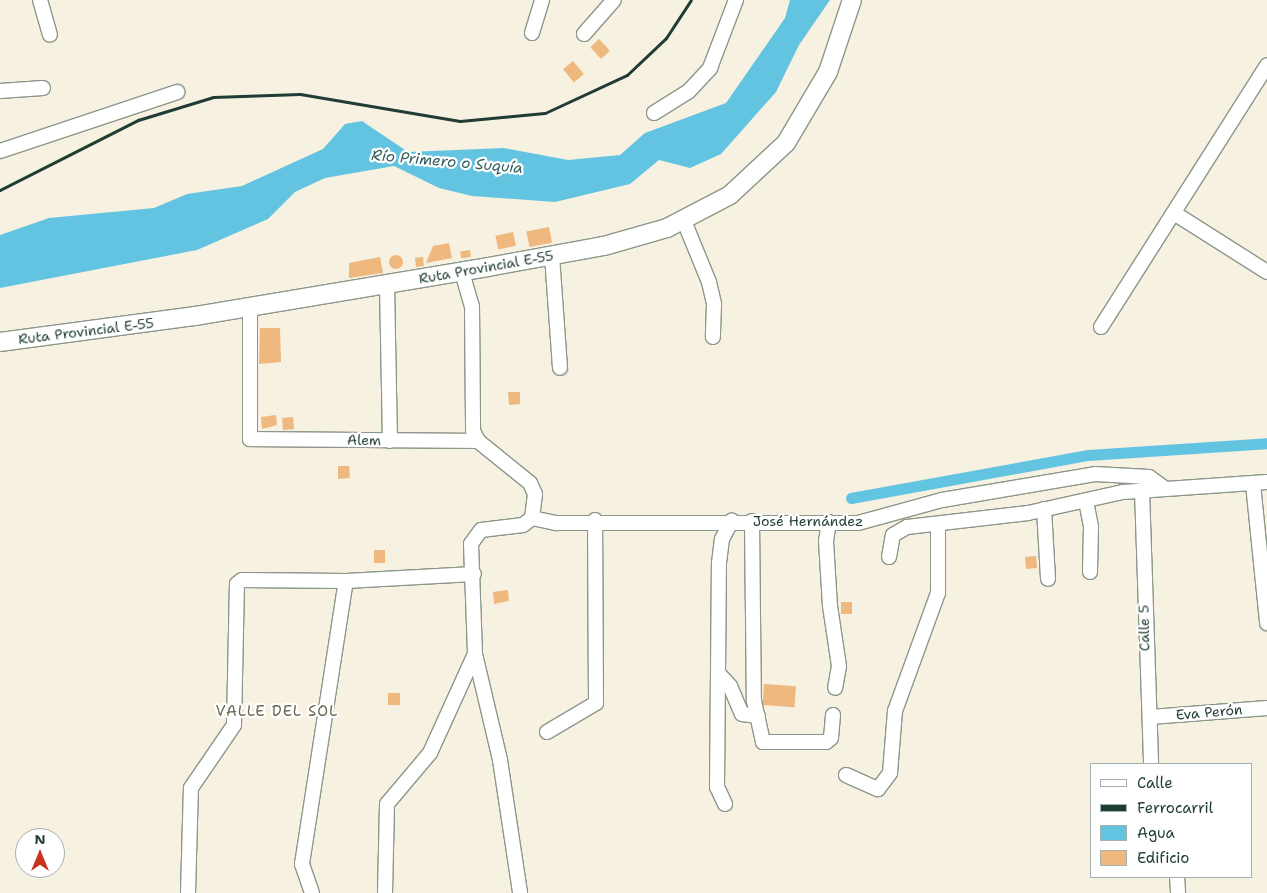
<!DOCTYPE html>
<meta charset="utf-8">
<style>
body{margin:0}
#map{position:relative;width:1267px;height:893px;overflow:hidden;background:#f7f1e1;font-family:"Shantell Sans",sans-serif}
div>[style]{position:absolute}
.water>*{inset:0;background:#63c4e1}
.canal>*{height:11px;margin:-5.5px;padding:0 5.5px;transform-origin:5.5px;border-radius:5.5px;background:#63c4e1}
.building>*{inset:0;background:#eeb87e;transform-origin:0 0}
.round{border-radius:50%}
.roads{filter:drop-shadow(1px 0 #8b978a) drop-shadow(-1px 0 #8b978a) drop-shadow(0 1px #8b978a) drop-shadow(0 -1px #8b978a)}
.minor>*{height:14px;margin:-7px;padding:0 7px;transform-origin:7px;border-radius:7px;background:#fff}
.major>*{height:18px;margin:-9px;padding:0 9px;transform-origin:9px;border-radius:9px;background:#fff}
.rail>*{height:3px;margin:-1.5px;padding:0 1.5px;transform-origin:1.5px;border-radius:1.5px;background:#1f3d34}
span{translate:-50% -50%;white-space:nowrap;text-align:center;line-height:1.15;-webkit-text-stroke:4.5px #fff;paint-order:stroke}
.street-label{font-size:14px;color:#1f3d34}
.water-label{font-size:15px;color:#305f5f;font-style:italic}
.neighbourhood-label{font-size:15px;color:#67684e;letter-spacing:1px}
.legend{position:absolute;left:1090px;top:763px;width:162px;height:115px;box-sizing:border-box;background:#fff;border:1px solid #a5b1ae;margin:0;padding:6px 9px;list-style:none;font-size:15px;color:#1f3d34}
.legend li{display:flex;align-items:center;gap:10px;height:25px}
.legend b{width:25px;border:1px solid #a5b1ae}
.north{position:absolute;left:15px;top:828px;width:50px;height:50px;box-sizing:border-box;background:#fff;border:1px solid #a5b1ae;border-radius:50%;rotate:0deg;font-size:14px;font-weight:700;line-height:20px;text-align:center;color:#1f3d34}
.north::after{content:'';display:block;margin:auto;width:18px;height:22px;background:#c8321e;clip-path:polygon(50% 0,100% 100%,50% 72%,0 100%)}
</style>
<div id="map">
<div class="water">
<div style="clip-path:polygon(790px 0,830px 0,799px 45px,776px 92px,721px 154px,690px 168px,659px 160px,630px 184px,555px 202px,472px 196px,439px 188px,394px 166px,325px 178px,295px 192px,268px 219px,197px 250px,0 288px,0 235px,49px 218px,154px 208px,187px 194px,242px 186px,323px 149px,345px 124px,362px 121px,408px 152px,504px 148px,568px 160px,620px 155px,645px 133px,726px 103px,785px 18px)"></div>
</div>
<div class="canal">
<div style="left:851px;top:498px;width:241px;rotate:-10.3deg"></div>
<div style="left:1088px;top:455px;width:179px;rotate:-3.8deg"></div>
</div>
<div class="building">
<div style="left:599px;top:39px;width:16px;height:12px;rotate:47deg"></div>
<div style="left:573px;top:61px;width:17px;height:13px;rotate:50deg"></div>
<div style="left:549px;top:227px;width:16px;height:23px;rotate:79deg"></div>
<div style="left:513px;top:232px;width:14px;height:18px;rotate:78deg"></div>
<div style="clip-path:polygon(449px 243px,452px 258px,426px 263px,433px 246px)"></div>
<div style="left:470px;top:250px;width:7px;height:10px;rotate:82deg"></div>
<div class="round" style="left:389px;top:255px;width:14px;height:14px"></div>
<div style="clip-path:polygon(380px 257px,383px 273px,349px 278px,349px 263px)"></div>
<div style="left:423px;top:257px;width:9px;height:8px;rotate:84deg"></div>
<div style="clip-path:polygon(260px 328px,280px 328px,281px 362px,259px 364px)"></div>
<div style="clip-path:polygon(508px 392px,520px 392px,520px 404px,509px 405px)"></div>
<div style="clip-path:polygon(276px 415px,277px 425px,262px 429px,261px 417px)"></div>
<div style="left:293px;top:417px;width:12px;height:11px;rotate:85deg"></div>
<div style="clip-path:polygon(338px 466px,349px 466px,350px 478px,338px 479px)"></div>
<div style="left:385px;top:550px;width:13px;height:11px;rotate:90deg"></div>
<div style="left:1036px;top:556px;width:12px;height:11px;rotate:85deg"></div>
<div style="clip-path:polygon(508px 590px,509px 601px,494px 604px,493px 592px)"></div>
<div style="left:841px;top:602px;width:11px;height:12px"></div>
<div style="left:764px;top:684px;width:32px;height:21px;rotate:4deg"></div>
<div style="left:400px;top:693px;width:12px;height:12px;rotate:90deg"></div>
</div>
<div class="roads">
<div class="minor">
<div style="left:40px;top:0;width:36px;rotate:74deg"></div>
<div style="left:532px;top:33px;width:34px;rotate:-73deg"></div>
<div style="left:584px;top:34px;width:45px;rotate:-48.6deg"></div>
<div style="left:0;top:91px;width:43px;rotate:-4deg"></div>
<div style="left:654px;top:113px;width:40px;rotate:-32deg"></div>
<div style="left:688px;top:92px;width:33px;rotate:-47deg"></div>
<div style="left:710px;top:68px;width:73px;rotate:-69.1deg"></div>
<div style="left:0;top:151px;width:187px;rotate:-18.4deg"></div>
<div style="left:1174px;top:213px;width:110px;rotate:32.4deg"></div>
<div style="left:684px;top:221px;width:66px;rotate:67.7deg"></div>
<div style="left:709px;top:282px;width:23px;rotate:77deg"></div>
<div style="left:714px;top:304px;width:33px;rotate:92deg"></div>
<div style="left:552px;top:256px;width:112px;rotate:85.9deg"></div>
<div style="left:462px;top:272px;width:35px;rotate:74deg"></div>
<div style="left:472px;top:306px;width:125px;rotate:89.5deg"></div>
<div style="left:473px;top:431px;width:11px;rotate:63deg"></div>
<div style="left:478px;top:441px;width:67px;rotate:38.9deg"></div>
<div style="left:530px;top:483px;width:12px;rotate:66deg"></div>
<div style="left:535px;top:494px;width:24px;rotate:97deg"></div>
<div style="left:532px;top:518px;width:11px;rotate:142deg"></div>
<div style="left:523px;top:525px;width:42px;rotate:173.2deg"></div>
<div style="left:481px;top:530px;width:17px;rotate:126deg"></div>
<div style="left:471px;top:544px;width:110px;rotate:87.9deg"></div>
<div style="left:475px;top:654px;width:109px;rotate:76.7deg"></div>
<div style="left:500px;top:760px;width:134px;rotate:81.4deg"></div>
<div style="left:387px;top:285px;width:156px;rotate:88.9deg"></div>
<div style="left:250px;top:307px;width:132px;rotate:90deg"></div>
<div style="left:250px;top:439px;width:228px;rotate:0.5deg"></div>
<div style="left:1101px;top:327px;width:310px;rotate:-57.6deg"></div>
<div style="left:1253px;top:484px;width:140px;rotate:84.2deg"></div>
<div style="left:1142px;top:490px;width:274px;rotate:88.1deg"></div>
<div style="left:1086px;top:501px;width:26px;rotate:79deg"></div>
<div style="left:1091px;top:527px;width:45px;rotate:91.3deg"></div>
<div style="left:1044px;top:509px;width:70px;rotate:86.7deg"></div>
<div style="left:532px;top:518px;width:25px;rotate:12deg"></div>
<div style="left:556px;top:523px;width:302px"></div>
<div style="left:858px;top:523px;width:87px;rotate:-15.3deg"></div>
<div style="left:942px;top:500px;width:155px;rotate:-9.6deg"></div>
<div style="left:1095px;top:474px;width:54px;rotate:3.2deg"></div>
<div style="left:1149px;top:477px;width:19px;rotate:36deg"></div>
<div style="left:752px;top:521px;width:180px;rotate:89.4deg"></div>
<div style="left:754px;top:701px;width:42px;rotate:77.6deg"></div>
<div style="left:763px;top:742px;width:63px"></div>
<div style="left:826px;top:742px;width:6px;rotate:-39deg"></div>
<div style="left:831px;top:738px;width:23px;rotate:-85deg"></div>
<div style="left:829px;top:522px;width:19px;rotate:99deg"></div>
<div style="left:826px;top:541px;width:65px;rotate:86.5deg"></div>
<div style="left:830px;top:606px;width:61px;rotate:81.5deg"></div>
<div style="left:839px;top:666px;width:22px;rotate:100deg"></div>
<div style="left:889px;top:557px;width:22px;rotate:-80deg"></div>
<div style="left:893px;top:535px;width:16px;rotate:-30deg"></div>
<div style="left:907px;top:527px;width:122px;rotate:-6.6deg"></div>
<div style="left:1028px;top:513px;width:97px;rotate:-12.5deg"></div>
<div style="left:1123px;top:492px;width:144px;rotate:-4deg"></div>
<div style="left:718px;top:673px;width:18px;rotate:47deg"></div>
<div style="left:730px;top:686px;width:30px;rotate:67deg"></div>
<div style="left:742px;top:714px;width:16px;rotate:7deg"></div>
<div style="left:1151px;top:717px;width:116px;rotate:-4.4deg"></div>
<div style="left:547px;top:732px;width:57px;rotate:-30.6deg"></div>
<div style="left:596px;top:703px;width:183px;rotate:-90.3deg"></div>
<div style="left:846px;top:775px;width:35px;rotate:24deg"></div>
<div style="left:878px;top:789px;width:20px;rotate:-53deg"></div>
<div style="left:890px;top:773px;width:62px;rotate:-85.4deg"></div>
<div style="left:895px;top:711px;width:126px;rotate:-70deg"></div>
<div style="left:938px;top:593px;width:69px;rotate:-90deg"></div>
<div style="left:725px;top:804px;width:19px;rotate:-115deg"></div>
<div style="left:717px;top:787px;width:224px;rotate:-89.5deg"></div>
<div style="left:719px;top:563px;width:24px;rotate:-83deg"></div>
<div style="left:722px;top:539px;width:21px;rotate:-62deg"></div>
<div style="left:1177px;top:877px;width:16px;rotate:86deg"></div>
<div style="left:188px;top:893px;width:105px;rotate:-88.4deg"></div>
<div style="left:191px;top:788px;width:76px;rotate:-55.7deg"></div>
<div style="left:234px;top:725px;width:141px;rotate:-88.8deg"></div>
<div style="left:237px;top:584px;width:6px;rotate:-39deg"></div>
<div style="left:242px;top:580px;width:104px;rotate:0.6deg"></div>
<div style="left:346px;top:581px;width:128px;rotate:-3.1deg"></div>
<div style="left:312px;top:893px;width:31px;rotate:-109deg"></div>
<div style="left:302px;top:864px;width:286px;rotate:-81.2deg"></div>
<div style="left:385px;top:893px;width:89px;rotate:-88.7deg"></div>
<div style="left:387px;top:804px;width:67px;rotate:-49.9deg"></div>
<div style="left:430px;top:753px;width:109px;rotate:-65.6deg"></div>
</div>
<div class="major">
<div style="left:0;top:342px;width:198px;rotate:-7.6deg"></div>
<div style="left:196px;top:316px;width:296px;rotate:-9.5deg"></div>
<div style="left:488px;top:267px;width:118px;rotate:-10.3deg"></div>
<div style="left:604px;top:246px;width:66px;rotate:-15.9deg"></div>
<div style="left:667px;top:228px;width:71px;rotate:-27.6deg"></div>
<div style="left:730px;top:195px;width:76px;rotate:-42.9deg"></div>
<div style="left:786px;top:143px;width:82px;rotate:-59.4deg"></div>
<div style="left:828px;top:72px;width:76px;rotate:-71.6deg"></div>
</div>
</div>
<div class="rail">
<div style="left:0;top:190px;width:155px;rotate:-26.9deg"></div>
<div style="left:138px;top:120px;width:78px;rotate:-17deg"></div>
<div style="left:213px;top:97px;width:87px;rotate:-2deg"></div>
<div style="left:300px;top:94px;width:162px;rotate:9.6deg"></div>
<div style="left:460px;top:121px;width:85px;rotate:-5.4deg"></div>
<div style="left:545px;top:113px;width:90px;rotate:-24.9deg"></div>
<div style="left:627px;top:75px;width:54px;rotate:-43.5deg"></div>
<div style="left:666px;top:38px;width:45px;rotate:-56.7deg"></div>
</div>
<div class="street-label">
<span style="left:486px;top:267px;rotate:-10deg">Ruta Provincial E-55</span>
<span style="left:86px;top:331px;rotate:-7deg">Ruta Provincial E-55</span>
<span style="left:364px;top:440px;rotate:1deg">Alem</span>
<span style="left:808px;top:521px">José Hernández</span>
<span style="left:1144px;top:628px;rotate:-91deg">Calle 5</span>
<span style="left:1209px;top:712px;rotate:-5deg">Eva Perón</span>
</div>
<div class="water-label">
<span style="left:447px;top:162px;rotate:5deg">Río Primero o Suquía</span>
</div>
<div class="neighbourhood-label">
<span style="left:277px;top:712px">VALLE DEL SOL</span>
</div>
<ul class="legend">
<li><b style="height:6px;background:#fff"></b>Calle</li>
<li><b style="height:6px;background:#1f3d34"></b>Ferrocarril</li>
<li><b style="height:14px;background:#63c4e1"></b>Agua</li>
<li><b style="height:14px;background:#eeb87e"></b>Edificio</li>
</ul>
<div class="north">N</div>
</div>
